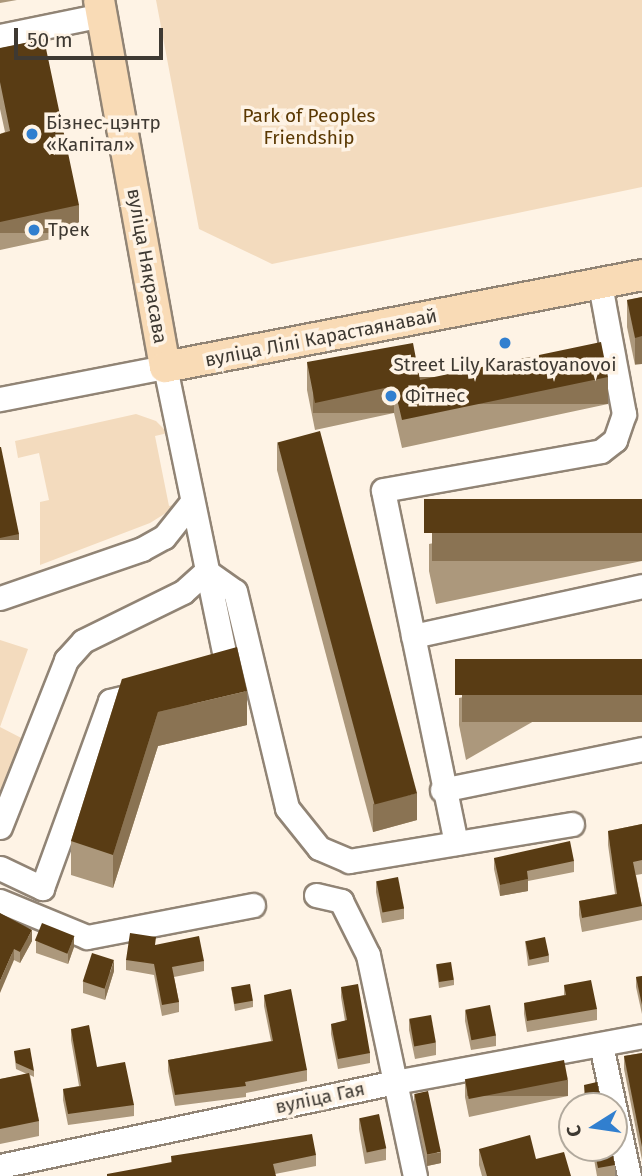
<!DOCTYPE html>
<meta charset="utf-8">
<style>
body{margin:0}
#map{position:relative;width:642px;height:1176px;overflow:hidden;background:#fef3e5;font-family:"Fira Sans",sans-serif}
div>[style]{position:absolute}
.green>*{inset:0;background:#f3dbbe}
.roads{filter:drop-shadow(2px 0 #918475) drop-shadow(-2px 0 #918475) drop-shadow(0 2px #918475) drop-shadow(0 -2px #918475)}
.minor>*{height:23px;margin:-11.5px;padding:0 11.5px;transform-origin:11.5px;border-radius:11.5px;background:#fff}
.major>*{height:30px;margin:-15px;padding:0 15px;transform-origin:15px;border-radius:15px;background:#f9dbb6}
.wall>*{inset:0;background:#ac987c}
.shaded-wall>*{inset:0;background:#8a7353;transform-origin:0 0}
.building>*{inset:0;background:#593c14;transform-origin:0 0}
.dots>*{width:19px;height:19px;translate:-50% -50%;box-sizing:border-box;border:4px solid #fef3e5;border-radius:50%}
span{translate:-50% -50%;white-space:nowrap;text-align:center;line-height:1.15;-webkit-text-stroke:7px #fef3e5;paint-order:stroke}
.park-label{font-size:19px;color:#5a3802}
.poi-label{font-size:19px;color:#3e3932}
.left{translate:0 -50%;text-align:left}
.street-label{font-size:19px;color:#3e3932}
.north{position:absolute;left:558px;top:1092px;width:70px;height:70px;box-sizing:border-box;background:#fef3e5;border:2px solid #b1a99d;border-radius:50%;rotate:258deg;font-size:19px;font-weight:700;line-height:28px;text-align:center;color:#3e3932}
.north::after{content:'';display:block;margin:auto;width:24px;height:32px;background:#317fcf;clip-path:polygon(50% 0,100% 100%,50% 72%,0 100%)}
.scale{position:absolute;left:14px;top:28px;width:149px;height:32px;box-sizing:border-box;border:4px solid #3e3932;border-top:0;padding-left:9px;font-size:21px;line-height:24px;white-space:nowrap;color:#3e3932;-webkit-text-stroke:5px #fef3e5;paint-order:stroke}
</style>
<div id="map">
<div class="green">
<div style="clip-path:polygon(156px 0,642px 0,642px 187px,272px 264px,199px 229px)"></div>
<div style="clip-path:polygon(136px 414px,156px 421px,168px 433px,155px 436px,169px 506px,182px 503px,150px 523px,40px 565px,40px 502px,49px 500px,39px 453px,18px 458px,15px 441px)"></div>
<div style="clip-path:polygon(0 640px,28px 649px,0 727px,31px 743px,0 821px)"></div>
</div>
<div class="roads">
<div class="minor">
<div style="left:0;top:36px;width:104px;rotate:-11.6deg"></div>
<div style="left:0;top:399px;width:168px;rotate:-11deg"></div>
<div style="left:165px;top:367px;width:309px;rotate:78.3deg"></div>
<div style="left:228px;top:670px;width:11px;rotate:165deg"></div>
<div style="left:0;top:598px;width:150px;rotate:-19deg"></div>
<div style="left:142px;top:549px;width:25px;rotate:-29deg"></div>
<div style="left:164px;top:537px;width:43px;rotate:-51.5deg"></div>
<div style="left:413px;top:636px;width:234px;rotate:-12.3deg"></div>
<div style="left:442px;top:790px;width:204px;rotate:-11.6deg"></div>
<div style="left:0;top:827px;width:180px;rotate:-68.4deg"></div>
<div style="left:66px;top:660px;width:25px;rotate:-48deg"></div>
<div style="left:83px;top:641px;width:111px;rotate:-26.1deg"></div>
<div style="left:183px;top:592px;width:31px;rotate:-42deg"></div>
<div style="left:206px;top:571px;width:35px;rotate:35deg"></div>
<div style="left:235px;top:591px;width:223px;rotate:76.5deg"></div>
<div style="left:287px;top:808px;width:51px;rotate:51.3deg"></div>
<div style="left:319px;top:848px;width:33px;rotate:23deg"></div>
<div style="left:349px;top:861px;width:226px;rotate:-9.4deg"></div>
<div style="left:456px;top:843px;width:360px;rotate:-101.7deg"></div>
<div style="left:383px;top:490px;width:221px;rotate:-10.1deg"></div>
<div style="left:601px;top:451px;width:18px;rotate:-38deg"></div>
<div style="left:615px;top:440px;width:28px;rotate:-71deg"></div>
<div style="left:624px;top:414px;width:132px;rotate:-100.5deg"></div>
<div style="left:0;top:868px;width:47px;rotate:25.5deg"></div>
<div style="left:42px;top:888px;width:199px;rotate:-70deg"></div>
<div style="left:110px;top:701px;width:37px;rotate:-14deg"></div>
<div style="left:316px;top:895px;width:26px;rotate:13deg"></div>
<div style="left:341px;top:901px;width:60px;rotate:63.4deg"></div>
<div style="left:368px;top:955px;width:226px;rotate:78deg"></div>
<div style="left:0;top:901px;width:94px;rotate:22.5deg"></div>
<div style="left:87px;top:937px;width:169px;rotate:-10.9deg"></div>
<div style="left:601px;top:1045px;width:134px;rotate:77.9deg"></div>
<div style="left:0;top:1166px;width:404px;rotate:-12deg"></div>
<div style="left:395px;top:1082px;width:251px;rotate:-10.5deg"></div>
</div>
<div class="major">
<div style="left:99px;top:0;width:373px;rotate:79.8deg"></div>
<div style="left:165px;top:367px;width:486px;rotate:-10.9deg"></div>
</div>
</div>
<div class="wall">
<div style="clip-path:polygon(0 0,17px 0,0 3px)"></div>
<div style="clip-path:polygon(0 48px,79px 233px,0 250px,0 134px,5px 132px,0 109px)"></div>
<div style="clip-path:polygon(642px 297px,642px 364px,635px 365px,627px 327px,627px 300px)"></div>
<div style="clip-path:polygon(307px 362px,420px 380px,608px 404px,402px 448px,394px 413px,315px 430px,307px 390px)"></div>
<div style="clip-path:polygon(277px 442px,417px 820px,373px 832px,277px 470px)"></div>
<div style="clip-path:polygon(642px 499px,642px 561px,436px 604px,429px 571px,429px 544px)"></div>
<div style="clip-path:polygon(642px 659px,466px 760px,459px 725px,459px 698px)"></div>
<div style="clip-path:polygon(122px 679px,247px 725px,158px 746px,113px 888px,71px 875px,71px 841px)"></div>
<div style="clip-path:polygon(642px 824px,642px 874px,636px 875px,642px 906px,642px 920px,582px 932px,579px 915px,579px 901px,615px 894px,608px 845px,608px 831px)"></div>
<div style="clip-path:polygon(494px 858px,574px 861px,574px 872px,528px 881px,528px 891px,500px 896px,494px 869px)"></div>
<div style="clip-path:polygon(376px 881px,404px 908px,404px 919px,382px 923px,376px 892px)"></div>
<div style="clip-path:polygon(0 913px,32px 941px,20px 963px,14px 960px)"></div>
<div style="clip-path:polygon(36px 941px,74px 947px,68px 964px,36px 953px)"></div>
<div style="clip-path:polygon(525px 941px,549px 956px,549px 962px,528px 966px)"></div>
<div style="clip-path:polygon(156px 945px,204px 961px,204px 971px,174px 977px,179px 1002px,179px 1012px,162px 1016px,154px 975px,126px 970px,126px 960px)"></div>
<div style="clip-path:polygon(436px 965px,454px 980px,454px 985px,439px 988px)"></div>
<div style="clip-path:polygon(114px 971px,105px 1000px,83px 993px,83px 982px)"></div>
<div style="clip-path:polygon(642px 976px,642px 1014px,636px 987px,636px 977px)"></div>
<div style="clip-path:polygon(564px 985px,597px 1009px,597px 1020px,527px 1032px,524px 1014px,524px 1003px,564px 995px)"></div>
<div style="clip-path:polygon(231px 987px,253px 1001px,253px 1007px,235px 1011px)"></div>
<div style="clip-path:polygon(341px 987px,370px 1053px,370px 1063px,338px 1069px,331px 1034px,331px 1024px,345px 1021px,341px 997px)"></div>
<div style="clip-path:polygon(264px 995px,307px 1070px,307px 1081px,246px 1093px,246px 1097px,175px 1106px,168px 1071px,168px 1060px,271px 1041px,264px 1006px)"></div>
<div style="clip-path:polygon(465px 1010px,496px 1035px,496px 1046px,471px 1050px,465px 1021px)"></div>
<div style="clip-path:polygon(409px 1019px,436px 1043px,436px 1055px,415px 1059px,409px 1030px)"></div>
<div style="clip-path:polygon(71px 1029px,97px 1067px,134px 1105px,134px 1116px,68px 1125px,63px 1100px,63px 1089px,79px 1086px,71px 1040px)"></div>
<div style="clip-path:polygon(14px 1051px,34px 1071px,34px 1077px,30px 1075px,39px 1121px,39px 1136px,0 1144px,0 1079px,27px 1074px,16px 1069px)"></div>
<div style="clip-path:polygon(642px 1053px,642px 1160px,624px 1069px,624px 1056px)"></div>
<div style="clip-path:polygon(465px 1081px,568px 1096px,469px 1117px,465px 1097px)"></div>
<div style="clip-path:polygon(584px 1085px,602px 1106px,585px 1106px,584px 1096px)"></div>
<div style="clip-path:polygon(414px 1094px,441px 1163px,427px 1166px,414px 1105px)"></div>
<div style="clip-path:polygon(359px 1118px,386px 1148px,386px 1160px,365px 1164px,359px 1129px)"></div>
<div style="clip-path:polygon(592px 1148px,611px 1148px,615px 1165px,615px 1176px,597px 1176px)"></div>
<div style="clip-path:polygon(479px 1149px,536px 1159px,571px 1176px,482px 1176px,479px 1165px)"></div>
<div style="clip-path:polygon(316px 1155px,316px 1166px,275px 1174px,171px 1162px,171px 1156px)"></div>
</div>
<div class="shaded-wall">
<div style="left:79px;top:205px;width:28px;height:81px;rotate:90deg"></div>
<div style="left:642px;top:336px;width:28px;height:7px;rotate:90deg"></div>
<div style="left:608px;top:377px;width:27px;height:210px;rotate:90deg"></div>
<div style="left:394px;top:386px;width:27px;height:81px;rotate:90deg"></div>
<div style="left:642px;top:533px;width:28px;height:210px;rotate:90deg"></div>
<div style="left:19px;top:534px;width:6px;height:19px;rotate:90deg"></div>
<div style="clip-path:polygon(247px 691px,247px 725px,158px 746px,113px 888px,113px 855px,158px 712px)"></div>
<div style="left:642px;top:695px;width:27px;height:180px;rotate:90deg"></div>
<div style="clip-path:polygon(417px 793px,417px 820px,373px 832px,373px 804px)"></div>
<div style="clip-path:polygon(528px 879px,528px 891px,500px 896px,500px 885px)"></div>
<div style="clip-path:polygon(32px 930px,32px 941px,20px 963px,20px 952px)"></div>
<div style="clip-path:polygon(74px 936px,74px 947px,68px 964px,68px 953px)"></div>
<div style="clip-path:polygon(14px 949px,14px 960px,0 993px,0 981px)"></div>
<div style="clip-path:polygon(114px 960px,114px 971px,105px 1000px,105px 989px)"></div>
<div style="left:568px;top:1080px;width:16px;height:101px;rotate:90deg"></div>
<div style="clip-path:polygon(441px 1152px,441px 1163px,427px 1166px,427px 1155px)"></div>
</div>
<div class="building">
<div style="clip-path:polygon(44px 39px,79px 205px,0 222px,0 134px,10px 131px,0 82px,0 48px)"></div>
<div style="clip-path:polygon(642px 297px,642px 336px,635px 338px,627px 300px)"></div>
<div style="clip-path:polygon(601px 342px,608px 377px,402px 420px,394px 386px,315px 403px,307px 362px,413px 343px,420px 380px)"></div>
<div style="left:320px;top:431px;width:375px;height:44px;rotate:75deg"></div>
<div style="clip-path:polygon(0 447px,1px 447px,19px 534px,0 538px)"></div>
<div style="left:642px;top:499px;width:34px;height:218px;rotate:90deg"></div>
<div style="clip-path:polygon(237px 647px,247px 691px,158px 712px,113px 855px,71px 841px,122px 679px)"></div>
<div style="left:642px;top:659px;width:36px;height:187px;rotate:90deg"></div>
<div style="clip-path:polygon(642px 824px,642px 860px,633px 862px,642px 906px,582px 918px,579px 901px,617px 894px,608px 831px)"></div>
<div style="clip-path:polygon(570px 841px,574px 861px,527px 871px,528px 879px,500px 885px,494px 858px)"></div>
<div style="left:398px;top:877px;width:32px;height:22px;rotate:79deg"></div>
<div style="clip-path:polygon(0 913px,32px 930px,20px 952px,14px 949px,0 981px)"></div>
<div style="left:42px;top:923px;width:35px;height:19px;rotate:22deg"></div>
<div style="clip-path:polygon(130px 933px,156px 937px,155px 945px,199px 936px,204px 961px,172px 967px,179px 1002px,162px 1005px,154px 964px,126px 960px)"></div>
<div style="left:545px;top:937px;width:19px;height:20px;rotate:78deg"></div>
<div style="left:92px;top:953px;width:23px;height:30px;rotate:18deg"></div>
<div style="left:451px;top:962px;width:18px;height:15px;rotate:81deg"></div>
<div style="clip-path:polygon(642px 976px,642px 1005px,636px 977px)"></div>
<div style="clip-path:polygon(591px 980px,597px 1009px,527px 1021px,524px 1003px,566px 995px,564px 985px)"></div>
<div style="left:250px;top:984px;width:17px;height:19px;rotate:80deg"></div>
<div style="clip-path:polygon(358px 984px,370px 1053px,338px 1059px,331px 1024px,347px 1020px,341px 987px)"></div>
<div style="clip-path:polygon(291px 989px,307px 1070px,245px 1082px,246px 1086px,175px 1095px,168px 1060px,273px 1041px,264px 995px)"></div>
<div style="left:490px;top:1005px;width:31px;height:25px;rotate:79deg"></div>
<div style="left:431px;top:1015px;width:28px;height:22px;rotate:80deg"></div>
<div style="clip-path:polygon(89px 1025px,97px 1067px,125px 1062px,134px 1105px,68px 1114px,63px 1089px,81px 1086px,71px 1029px)"></div>
<div style="clip-path:polygon(30px 1048px,34px 1071px,16px 1063px,14px 1051px)"></div>
<div style="clip-path:polygon(642px 1053px,642px 1147px,624px 1056px)"></div>
<div style="left:564px;top:1060px;width:20px;height:101px;rotate:79deg"></div>
<div style="clip-path:polygon(29px 1073px,39px 1121px,0 1129px,0 1079px)"></div>
<div style="clip-path:polygon(597px 1082px,602px 1106px,587px 1106px,584px 1085px)"></div>
<div style="left:428px;top:1091px;width:62px;height:14px;rotate:78deg"></div>
<div style="left:379px;top:1114px;width:35px;height:20px;rotate:78deg"></div>
<div style="clip-path:polygon(312px 1134px,316px 1155px,273px 1164px,276px 1176px,107px 1176px,107px 1174px,172px 1162px,171px 1156px)"></div>
<div style="clip-path:polygon(530px 1135px,536px 1159px,564px 1152px,571px 1176px,487px 1176px,479px 1149px)"></div>
<div style="clip-path:polygon(594px 1148px,611px 1148px,615px 1165px,598px 1168px)"></div>
</div>
<div class="dots">
<div style="left:32px;top:134px;background:#317fcf"></div>
<div style="left:34px;top:230px;background:#317fcf"></div>
<div style="left:505px;top:343px;background:#317fcf"></div>
<div style="left:391px;top:396px;background:#317fcf"></div>
</div>
<div class="park-label">
<span style="left:309px;top:127px">Park of Peoples<br>Friendship</span>
</div>
<div class="poi-label">
<span class="left" style="left:46px;top:134px">Бізнес-цэнтр<br>«Капітал»</span>
<span class="left" style="left:48px;top:230px">Трек</span>
<span style="left:505px;top:365px">Street Lily Karastoyanovoi</span>
<span class="left" style="left:405px;top:396px">Фітнес</span>
</div>
<div class="street-label">
<span style="left:147px;top:266px;rotate:80deg">вуліца Някрасава</span>
<span style="left:321px;top:338px;rotate:-11deg">вуліца Лілі Карастаянавай</span>
<span style="left:320px;top:1098px;rotate:-12deg">вуліца Гая</span>
</div>
<div class="north">С</div>
<div class="scale">50 m</div>
</div>
